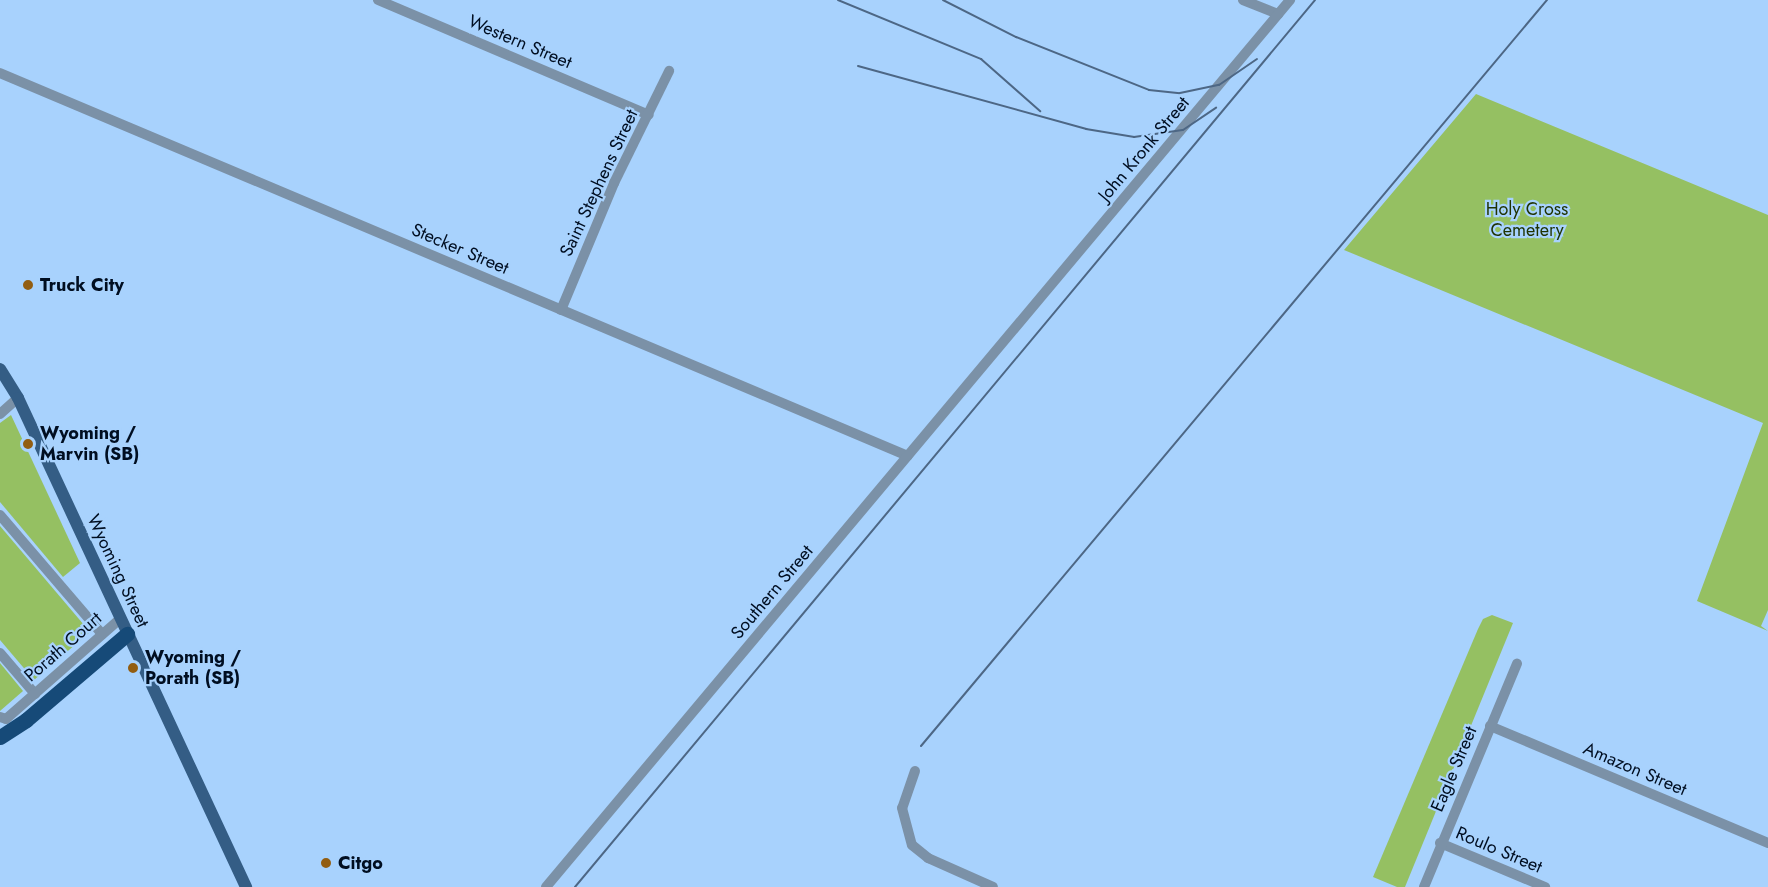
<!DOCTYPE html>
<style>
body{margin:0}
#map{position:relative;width:1768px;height:887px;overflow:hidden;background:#a8d2fd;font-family:Jost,sans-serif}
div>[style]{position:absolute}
.green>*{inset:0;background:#95c062}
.minor>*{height:10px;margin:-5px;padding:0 5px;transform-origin:5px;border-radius:5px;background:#7b91a7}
.major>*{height:12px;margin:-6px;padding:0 6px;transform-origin:6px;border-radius:6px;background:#345d85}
.highway>*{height:15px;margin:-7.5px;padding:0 7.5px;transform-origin:7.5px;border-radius:7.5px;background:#164a78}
.rail>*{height:2px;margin:-1px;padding:0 1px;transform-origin:1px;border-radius:1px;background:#4d6785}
.dots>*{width:16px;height:16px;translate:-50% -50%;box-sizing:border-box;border:3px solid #a8d2fd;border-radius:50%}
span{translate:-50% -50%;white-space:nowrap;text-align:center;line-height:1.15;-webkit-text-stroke:4.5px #a8d2fd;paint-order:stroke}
.street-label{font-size:18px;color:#000e21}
.park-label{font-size:18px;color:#1f3300}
.poi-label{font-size:18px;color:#000e21;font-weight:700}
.left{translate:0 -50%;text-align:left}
</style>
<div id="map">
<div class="green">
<div style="clip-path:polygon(1476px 94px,1768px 215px,1768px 610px,1761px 626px,1768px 631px,1697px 601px,1763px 423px,1344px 250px)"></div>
<div style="clip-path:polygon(11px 415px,80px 563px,63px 577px,0 502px,0 423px)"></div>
<div style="clip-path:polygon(0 526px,90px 632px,34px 680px,0 640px)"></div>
<div style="clip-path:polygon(1492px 615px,1513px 623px,1405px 887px,1397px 887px,1373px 877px,1478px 629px,1483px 619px)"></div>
<div style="clip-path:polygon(0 663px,23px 691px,0 711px)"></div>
</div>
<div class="minor">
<div style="left:378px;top:0;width:294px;rotate:23deg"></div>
<div style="left:1243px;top:0;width:38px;rotate:22deg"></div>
<div style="left:0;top:73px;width:985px;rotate:22.87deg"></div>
<div style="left:561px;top:310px;width:138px;rotate:-67.3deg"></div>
<div style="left:614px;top:183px;width:125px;rotate:-63.8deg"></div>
<div style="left:0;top:414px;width:24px;rotate:-42deg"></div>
<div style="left:0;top:515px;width:157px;rotate:49.4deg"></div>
<div style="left:0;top:653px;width:54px;rotate:49.5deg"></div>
<div style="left:0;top:717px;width:6px;rotate:18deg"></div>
<div style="left:6px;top:719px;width:152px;rotate:-41.3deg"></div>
<div style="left:1490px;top:726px;width:302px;rotate:22.8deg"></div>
<div style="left:915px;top:771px;width:39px;rotate:109deg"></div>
<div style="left:902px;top:808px;width:38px;rotate:75deg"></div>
<div style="left:912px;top:845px;width:21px;rotate:39deg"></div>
<div style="left:928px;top:858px;width:71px;rotate:24deg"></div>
<div style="left:1440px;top:843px;width:114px;rotate:22.7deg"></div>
<div style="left:546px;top:887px;width:1158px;rotate:-50.01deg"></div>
<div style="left:1424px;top:887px;width:242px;rotate:-67.4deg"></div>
</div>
<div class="major">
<div style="left:0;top:369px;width:34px;rotate:58deg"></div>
<div style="left:18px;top:398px;width:540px;rotate:65deg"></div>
</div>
<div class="highway">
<div style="left:0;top:737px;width:31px;rotate:-33deg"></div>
<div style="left:26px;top:720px;width:133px;rotate:-40.4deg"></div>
</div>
<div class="rail">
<div style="left:838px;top:0;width:155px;rotate:22.4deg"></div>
<div style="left:981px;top:59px;width:79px;rotate:41.4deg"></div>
<div style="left:943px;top:0;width:82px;rotate:26.9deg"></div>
<div style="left:1016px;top:37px;width:143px;rotate:21.7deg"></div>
<div style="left:1149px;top:90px;width:31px;rotate:6deg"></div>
<div style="left:1180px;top:93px;width:40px;rotate:-12deg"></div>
<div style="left:1219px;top:85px;width:46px;rotate:-34.4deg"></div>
<div style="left:858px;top:66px;width:237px;rotate:15.4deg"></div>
<div style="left:1086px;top:129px;width:49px;rotate:9.5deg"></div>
<div style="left:1134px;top:137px;width:49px;rotate:-8.1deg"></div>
<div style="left:1183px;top:130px;width:40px;rotate:-34deg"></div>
<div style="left:921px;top:746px;width:974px;rotate:-50deg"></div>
<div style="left:575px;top:887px;width:1155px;rotate:-50.16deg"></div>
</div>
<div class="dots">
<div style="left:28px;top:285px;background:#925d11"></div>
<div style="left:28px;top:444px;background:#925d11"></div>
<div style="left:133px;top:668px;background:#925d11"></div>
<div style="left:326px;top:863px;background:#925d11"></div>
</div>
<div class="street-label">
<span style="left:520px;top:42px;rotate:23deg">Western Street</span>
<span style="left:1144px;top:149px;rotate:-50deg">John Kronk Street</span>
<span style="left:599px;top:183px;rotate:-65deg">Saint Stephens Street</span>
<span style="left:460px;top:249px;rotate:23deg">Stecker Street</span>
<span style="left:118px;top:571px;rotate:65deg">Wyoming Street</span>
<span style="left:772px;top:592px;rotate:-50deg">Southern Street</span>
<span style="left:63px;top:647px;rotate:-41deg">Porath Court</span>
<span style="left:1454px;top:769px;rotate:-67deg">Eagle Street</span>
<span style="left:1635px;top:769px;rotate:23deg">Amazon Street</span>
<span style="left:1499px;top:850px;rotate:23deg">Roulo Street</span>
</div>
<div class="park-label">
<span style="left:1527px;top:220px">Holy Cross<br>Cemetery</span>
</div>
<div class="poi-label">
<span class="left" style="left:40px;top:285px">Truck City</span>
<span class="left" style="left:40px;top:444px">Wyoming /<br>Marvin (SB)</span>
<span class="left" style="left:145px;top:668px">Wyoming /<br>Porath (SB)</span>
<span class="left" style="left:338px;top:863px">Citgo</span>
</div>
</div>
